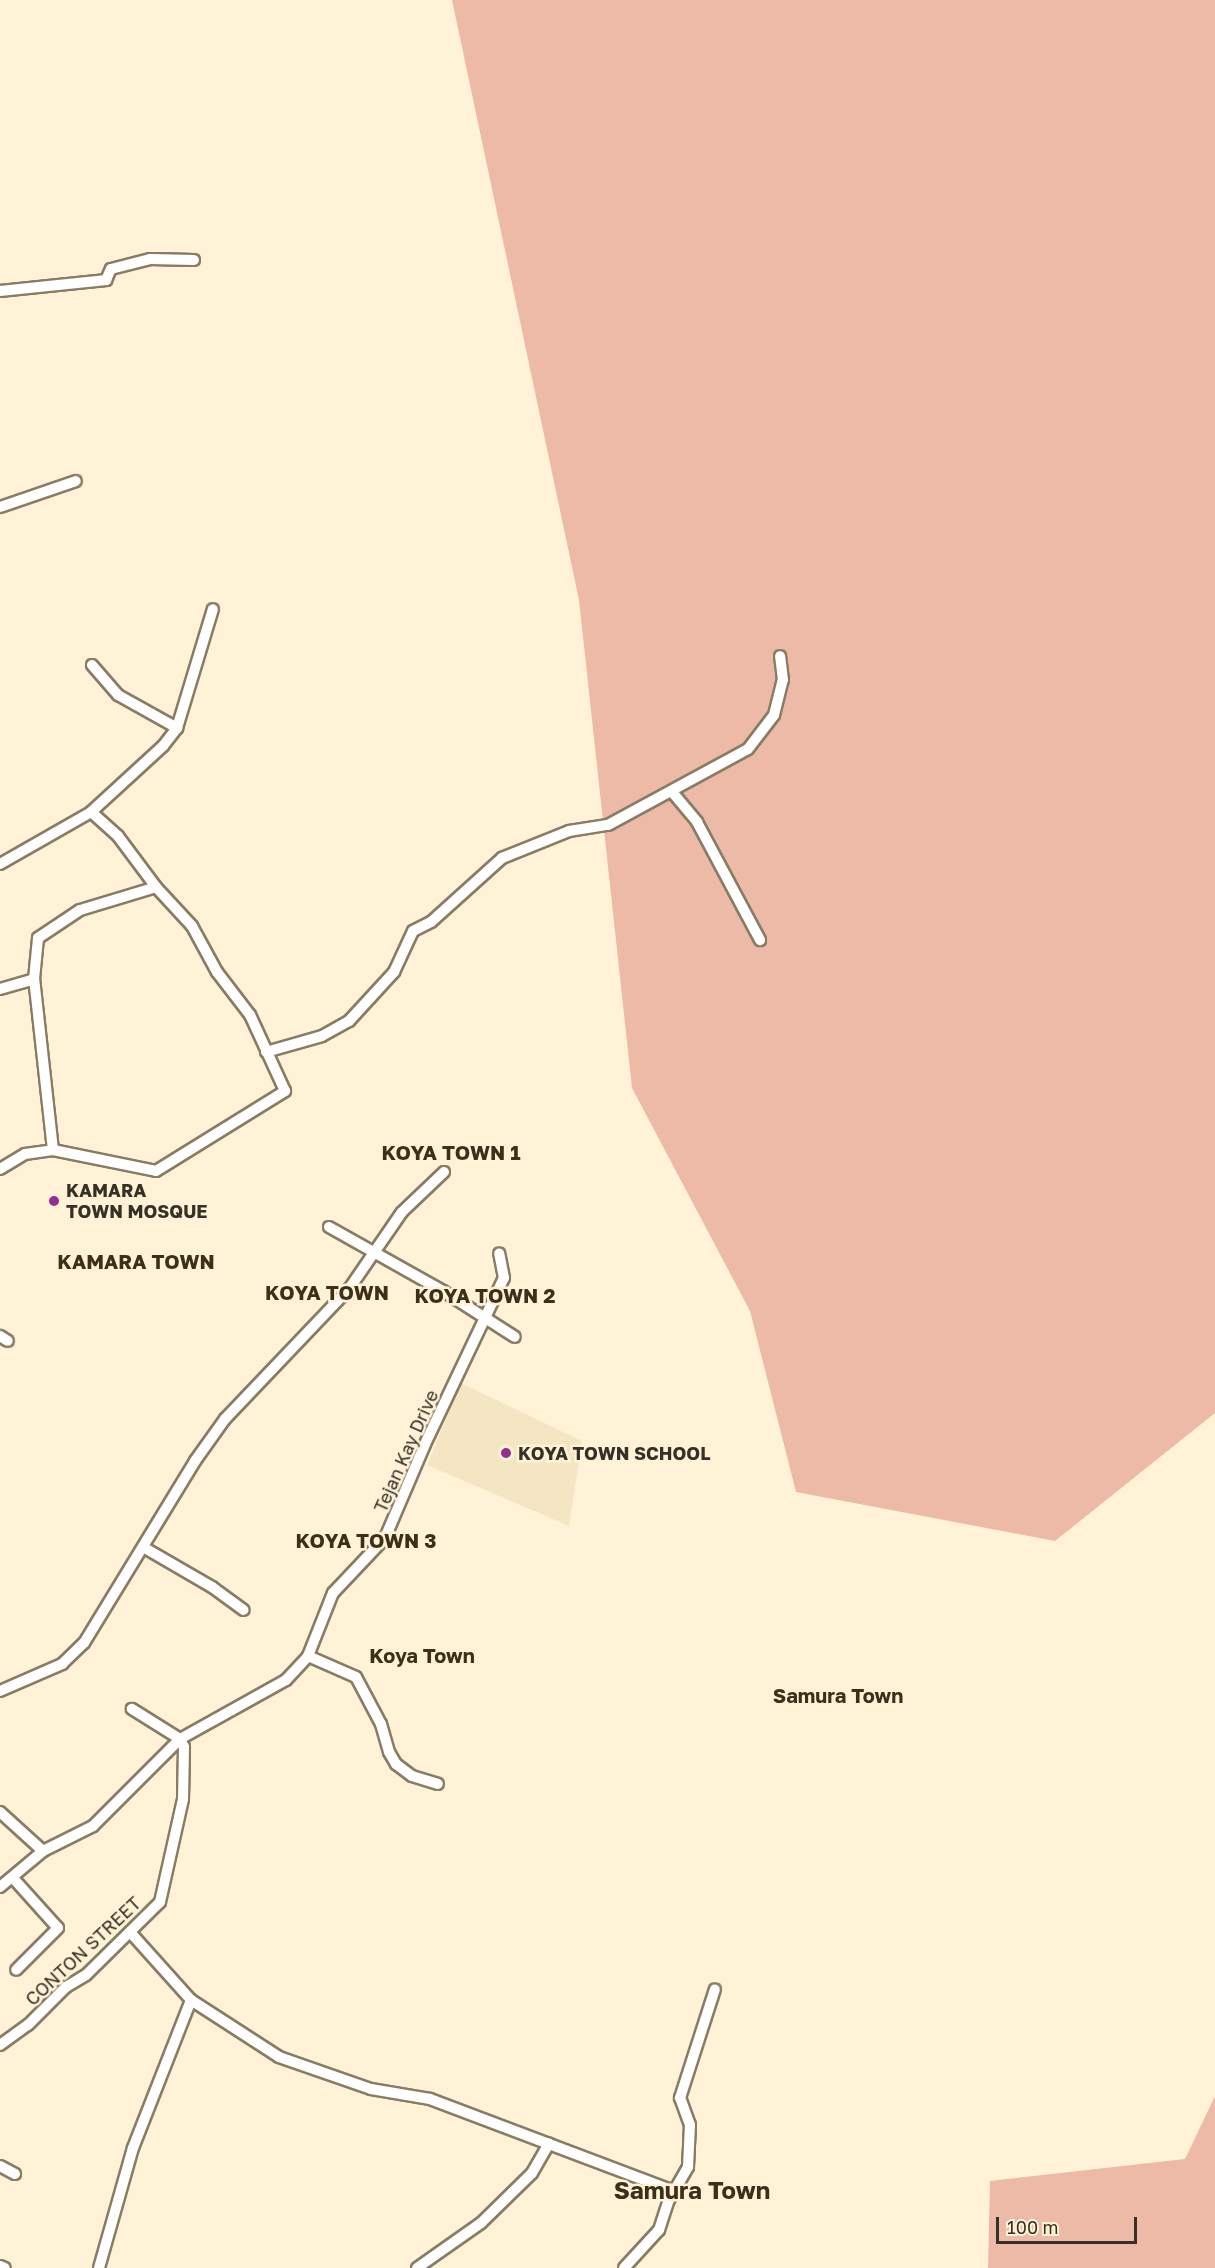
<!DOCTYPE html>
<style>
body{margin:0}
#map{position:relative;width:1215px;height:2268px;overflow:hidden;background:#fff2d7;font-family:"Golos Text",sans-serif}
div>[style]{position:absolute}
.built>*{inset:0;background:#f5e6c3}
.green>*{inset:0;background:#edbaa8}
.roads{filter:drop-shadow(2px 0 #887d64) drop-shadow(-2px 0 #887d64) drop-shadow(0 2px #887d64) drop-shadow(0 -2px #887d64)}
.street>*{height:10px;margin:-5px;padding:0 5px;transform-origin:5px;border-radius:5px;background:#fff}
.dots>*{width:16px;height:16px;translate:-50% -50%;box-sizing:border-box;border:3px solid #fff2d7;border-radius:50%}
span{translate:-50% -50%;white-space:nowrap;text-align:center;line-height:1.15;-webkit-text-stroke:5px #fff2d7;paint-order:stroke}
.poi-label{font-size:18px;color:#363126;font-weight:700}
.left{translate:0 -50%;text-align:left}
.street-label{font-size:18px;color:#363126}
.neighbourhood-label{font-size:20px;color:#3b311a;font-weight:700}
.district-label{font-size:24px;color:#3b311a;font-weight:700}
.scale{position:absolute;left:996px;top:2217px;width:141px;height:27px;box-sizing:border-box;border:3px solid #363126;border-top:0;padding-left:8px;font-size:18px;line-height:21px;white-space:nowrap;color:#363126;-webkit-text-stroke:4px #fff2d7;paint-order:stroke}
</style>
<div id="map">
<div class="built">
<div style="clip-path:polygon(461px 1383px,582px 1441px,569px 1526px,427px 1465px)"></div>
</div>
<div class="green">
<div style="clip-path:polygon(452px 0,1215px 0,1215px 1413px,1055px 1541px,796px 1492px,750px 1311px,632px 1088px,579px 600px)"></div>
<div style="clip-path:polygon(1215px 2096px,1215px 2268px,988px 2268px,990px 2181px,1185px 2159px)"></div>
</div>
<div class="roads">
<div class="street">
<div style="left:0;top:291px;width:107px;rotate:-5.9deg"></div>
<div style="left:106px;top:280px;width:12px;rotate:-66deg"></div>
<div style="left:111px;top:269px;width:40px;rotate:-14.4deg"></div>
<div style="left:150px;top:259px;width:44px;rotate:1.3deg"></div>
<div style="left:0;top:507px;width:80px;rotate:-18.9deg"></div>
<div style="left:92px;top:665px;width:40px;rotate:49deg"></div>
<div style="left:118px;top:695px;width:68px;rotate:29.2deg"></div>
<div style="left:673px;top:793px;width:38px;rotate:50deg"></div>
<div style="left:697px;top:822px;width:134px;rotate:61.9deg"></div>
<div style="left:0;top:864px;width:105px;rotate:-29.7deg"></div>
<div style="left:91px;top:812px;width:98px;rotate:-42.5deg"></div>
<div style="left:163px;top:746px;width:23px;rotate:-52deg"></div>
<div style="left:177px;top:728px;width:124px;rotate:-73.2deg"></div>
<div style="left:0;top:989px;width:35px;rotate:-16deg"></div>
<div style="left:266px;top:1052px;width:58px;rotate:-15.9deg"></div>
<div style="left:322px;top:1036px;width:31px;rotate:-29deg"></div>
<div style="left:349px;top:1021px;width:67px;rotate:-47.4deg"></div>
<div style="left:394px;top:972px;width:45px;rotate:-65.1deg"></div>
<div style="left:413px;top:931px;width:20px;rotate:-27deg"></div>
<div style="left:431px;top:922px;width:96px;rotate:-42deg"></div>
<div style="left:502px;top:858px;width:72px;rotate:-21.9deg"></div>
<div style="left:569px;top:831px;width:39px;rotate:-9deg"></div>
<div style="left:608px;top:825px;width:159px;rotate:-28.5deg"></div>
<div style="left:748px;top:749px;width:43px;rotate:-52.6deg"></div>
<div style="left:774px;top:715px;width:36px;rotate:-76deg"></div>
<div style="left:783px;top:680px;width:24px;rotate:-97deg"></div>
<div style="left:53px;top:1150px;width:172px;rotate:-96.3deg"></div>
<div style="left:34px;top:979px;width:41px;rotate:-84.4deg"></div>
<div style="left:38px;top:938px;width:50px;rotate:-33.7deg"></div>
<div style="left:80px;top:910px;width:79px;rotate:-16.8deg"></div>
<div style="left:0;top:1169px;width:29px;rotate:-31deg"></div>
<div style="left:25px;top:1154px;width:28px;rotate:-8deg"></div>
<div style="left:53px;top:1150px;width:105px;rotate:11.5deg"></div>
<div style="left:156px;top:1171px;width:152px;rotate:-31.8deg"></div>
<div style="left:285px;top:1091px;width:84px;rotate:-114.7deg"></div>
<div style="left:250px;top:1015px;width:54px;rotate:-127.5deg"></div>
<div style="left:217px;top:972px;width:52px;rotate:-118.5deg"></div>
<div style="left:192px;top:926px;width:53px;rotate:-132.7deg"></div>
<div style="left:156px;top:887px;width:64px;rotate:-126.7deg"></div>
<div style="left:118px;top:836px;width:36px;rotate:-138deg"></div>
<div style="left:329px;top:1227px;width:131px;rotate:29.3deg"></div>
<div style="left:443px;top:1291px;width:85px;rotate:32.6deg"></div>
<div style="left:0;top:1336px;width:9px;rotate:32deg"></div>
<div style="left:143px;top:1547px;width:80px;rotate:30.1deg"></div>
<div style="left:212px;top:1587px;width:39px;rotate:36deg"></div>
<div style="left:308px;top:1656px;width:52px;rotate:23.6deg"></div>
<div style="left:356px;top:1677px;width:53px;rotate:62deg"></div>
<div style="left:381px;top:1724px;width:29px;rotate:74deg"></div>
<div style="left:389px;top:1752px;width:14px;rotate:60deg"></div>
<div style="left:396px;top:1764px;width:20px;rotate:37deg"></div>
<div style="left:412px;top:1776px;width:27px;rotate:17deg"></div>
<div style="left:0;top:1691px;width:68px;rotate:-23.5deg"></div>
<div style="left:62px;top:1664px;width:30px;rotate:-44deg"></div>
<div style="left:84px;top:1643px;width:213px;rotate:-58.6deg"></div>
<div style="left:195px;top:1461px;width:52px;rotate:-54.5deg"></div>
<div style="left:225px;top:1419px;width:180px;rotate:-46.4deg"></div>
<div style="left:349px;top:1289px;width:93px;rotate:-55.5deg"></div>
<div style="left:402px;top:1212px;width:58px;rotate:-43.6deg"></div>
<div style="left:0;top:1812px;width:58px;rotate:42.2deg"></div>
<div style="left:13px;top:1878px;width:67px;rotate:48deg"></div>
<div style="left:58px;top:1928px;width:59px;rotate:135deg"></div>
<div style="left:0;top:1887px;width:56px;rotate:-39.9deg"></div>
<div style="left:43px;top:1851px;width:56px;rotate:-26.6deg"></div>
<div style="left:93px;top:1826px;width:123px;rotate:-45deg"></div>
<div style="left:180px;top:1739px;width:121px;rotate:-29.1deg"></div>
<div style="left:286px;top:1680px;width:33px;rotate:-47deg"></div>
<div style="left:308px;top:1656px;width:68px;rotate:-68.4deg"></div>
<div style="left:333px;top:1593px;width:76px;rotate:-46.6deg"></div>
<div style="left:385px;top:1538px;width:102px;rotate:-66.9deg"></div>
<div style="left:425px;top:1444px;width:184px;rotate:-64.6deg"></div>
<div style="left:504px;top:1278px;width:25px;rotate:-101deg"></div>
<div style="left:130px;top:1932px;width:91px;rotate:48.1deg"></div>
<div style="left:191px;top:2000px;width:105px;rotate:32.9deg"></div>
<div style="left:279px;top:2057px;width:97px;rotate:19.2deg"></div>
<div style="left:371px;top:2089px;width:60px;rotate:9.6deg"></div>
<div style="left:430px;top:2099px;width:261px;rotate:20.7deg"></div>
<div style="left:0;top:2045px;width:34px;rotate:-36deg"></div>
<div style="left:28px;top:2025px;width:54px;rotate:-45deg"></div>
<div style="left:66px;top:1987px;width:23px;rotate:-31deg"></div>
<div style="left:86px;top:1975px;width:104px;rotate:-44.6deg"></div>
<div style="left:160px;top:1902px;width:106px;rotate:-77.4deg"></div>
<div style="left:183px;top:1799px;width:52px;rotate:-88.9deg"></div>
<div style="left:184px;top:1747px;width:9px;rotate:-117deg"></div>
<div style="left:180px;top:1739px;width:57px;rotate:-148deg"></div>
<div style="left:0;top:2166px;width:17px;rotate:28deg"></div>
<div style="left:0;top:2266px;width:5px;rotate:22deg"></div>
<div style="left:99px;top:2268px;width:125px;rotate:-74.2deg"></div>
<div style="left:133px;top:2148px;width:159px;rotate:-68.6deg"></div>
<div style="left:417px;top:2268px;width:78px;rotate:-35.1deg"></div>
<div style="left:481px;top:2223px;width:71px;rotate:-44.4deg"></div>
<div style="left:532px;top:2173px;width:34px;rotate:-60deg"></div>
<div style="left:624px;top:2268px;width:52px;rotate:-47.4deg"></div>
<div style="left:659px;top:2230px;width:32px;rotate:-72deg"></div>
<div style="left:669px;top:2200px;width:38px;rotate:-60deg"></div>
<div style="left:688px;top:2167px;width:42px;rotate:-87.3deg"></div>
<div style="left:690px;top:2125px;width:29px;rotate:-110deg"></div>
<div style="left:680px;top:2098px;width:114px;rotate:-72.2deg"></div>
</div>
</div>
<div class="dots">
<div style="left:54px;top:1201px;background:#952c90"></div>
<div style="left:506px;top:1453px;background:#952c90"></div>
</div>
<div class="poi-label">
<span class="left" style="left:66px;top:1201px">KAMARA<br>TOWN MOSQUE</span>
<span class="left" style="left:518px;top:1453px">KOYA TOWN SCHOOL</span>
</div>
<div class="street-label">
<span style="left:406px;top:1451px;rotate:-66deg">Tejan Kay Drive</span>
<span style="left:83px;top:1951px;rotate:-43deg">CONTON STREET</span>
</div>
<div class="neighbourhood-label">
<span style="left:451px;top:1152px">KOYA TOWN 1</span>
<span style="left:136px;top:1261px">KAMARA TOWN</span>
<span style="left:327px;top:1292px">KOYA TOWN</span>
<span style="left:485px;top:1295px">KOYA TOWN 2</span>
<span style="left:366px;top:1540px">KOYA TOWN 3</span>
<span style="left:422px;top:1655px">Koya Town</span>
<span style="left:838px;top:1695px">Samura Town</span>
</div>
<div class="district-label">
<span style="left:692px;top:2190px">Samura Town</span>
</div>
<div class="scale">100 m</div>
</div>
